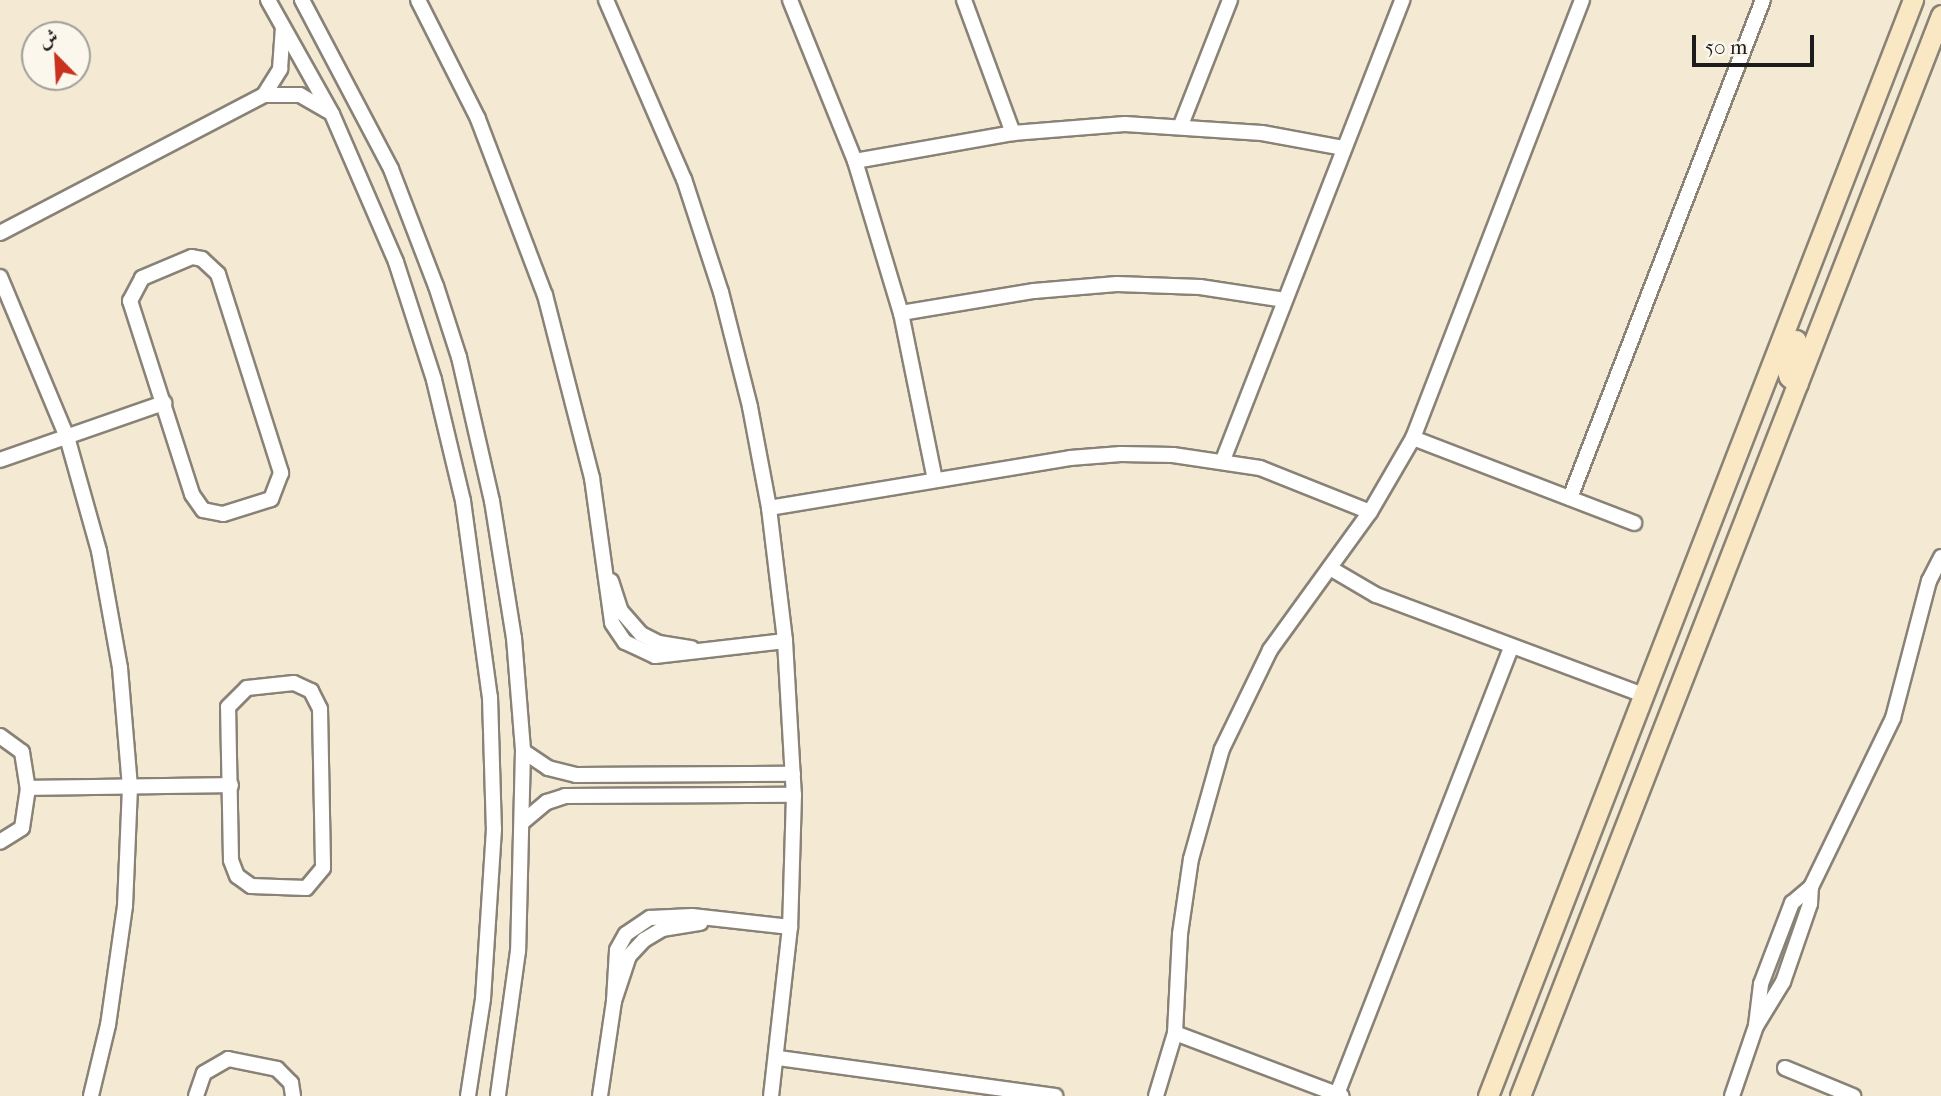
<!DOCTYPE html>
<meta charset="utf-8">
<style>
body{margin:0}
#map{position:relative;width:1941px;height:1096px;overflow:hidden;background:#f4e9d2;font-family:"IM FELL French Canon",Amiri,serif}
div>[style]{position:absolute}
.roads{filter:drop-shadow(2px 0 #888277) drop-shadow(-2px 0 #888277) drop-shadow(0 2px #888277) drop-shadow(0 -2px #888277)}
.street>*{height:14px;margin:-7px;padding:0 7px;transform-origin:7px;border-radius:7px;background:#fff}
.secondary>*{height:19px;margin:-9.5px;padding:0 9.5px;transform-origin:9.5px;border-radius:9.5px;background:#fae7c3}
span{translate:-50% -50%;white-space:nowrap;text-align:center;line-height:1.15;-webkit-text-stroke:5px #fbf7ec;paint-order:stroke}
.north{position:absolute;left:21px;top:21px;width:70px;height:70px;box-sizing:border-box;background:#fbf7ec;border:2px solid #a29f99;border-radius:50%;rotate:336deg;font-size:19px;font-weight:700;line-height:28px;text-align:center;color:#1c1c1c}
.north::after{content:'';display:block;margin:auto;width:24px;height:32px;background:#c8321e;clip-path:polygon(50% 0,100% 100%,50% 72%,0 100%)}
.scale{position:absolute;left:1692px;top:35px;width:122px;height:32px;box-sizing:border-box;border:4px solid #1c1c1c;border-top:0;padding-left:9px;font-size:21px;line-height:24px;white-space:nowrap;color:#1c1c1c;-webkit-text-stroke:5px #fbf7ec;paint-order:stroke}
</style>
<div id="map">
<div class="roads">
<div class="street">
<div style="left:268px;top:0;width:131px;rotate:60.7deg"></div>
<div style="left:332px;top:114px;width:161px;rotate:66.6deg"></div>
<div style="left:396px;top:262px;width:124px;rotate:72.1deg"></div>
<div style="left:434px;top:380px;width:124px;rotate:76.5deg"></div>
<div style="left:463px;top:501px;width:198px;rotate:82.2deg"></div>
<div style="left:490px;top:697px;width:132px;rotate:88.3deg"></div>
<div style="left:494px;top:829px;width:170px;rotate:93.7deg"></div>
<div style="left:483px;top:999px;width:98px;rotate:98.8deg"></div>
<div style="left:302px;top:0;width:191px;rotate:62.2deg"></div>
<div style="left:391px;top:169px;width:125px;rotate:69deg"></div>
<div style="left:436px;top:286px;width:75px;rotate:72.1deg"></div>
<div style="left:459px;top:357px;width:148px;rotate:77.1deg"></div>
<div style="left:492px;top:501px;width:139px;rotate:80.9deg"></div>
<div style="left:514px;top:638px;width:113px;rotate:85.4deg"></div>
<div style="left:523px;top:751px;width:200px;rotate:91.4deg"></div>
<div style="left:518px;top:951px;width:146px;rotate:97.9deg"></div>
<div style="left:418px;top:0;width:133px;rotate:63.2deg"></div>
<div style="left:478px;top:119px;width:188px;rotate:69.2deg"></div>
<div style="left:545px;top:295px;width:189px;rotate:75.6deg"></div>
<div style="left:592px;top:478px;width:146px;rotate:82.1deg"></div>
<div style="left:612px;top:623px;width:23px;rotate:56deg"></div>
<div style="left:625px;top:642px;width:33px;rotate:25deg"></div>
<div style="left:655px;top:656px;width:131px;rotate:-6.6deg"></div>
<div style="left:606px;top:0;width:195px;rotate:66.5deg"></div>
<div style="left:684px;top:179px;width:119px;rotate:71.9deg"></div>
<div style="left:721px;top:292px;width:119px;rotate:75.8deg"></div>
<div style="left:750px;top:407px;width:103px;rotate:79.3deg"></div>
<div style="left:769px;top:508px;width:134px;rotate:83.1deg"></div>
<div style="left:785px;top:641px;width:154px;rotate:86.7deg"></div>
<div style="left:794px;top:795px;width:132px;rotate:91.7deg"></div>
<div style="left:790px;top:927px;width:170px;rotate:96.4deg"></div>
<div style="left:790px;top:0;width:174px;rotate:68deg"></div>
<div style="left:855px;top:161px;width:159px;rotate:73.2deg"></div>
<div style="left:901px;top:313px;width:170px;rotate:78.5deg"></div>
<div style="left:964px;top:0;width:142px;rotate:69.8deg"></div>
<div style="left:264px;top:95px;width:31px;rotate:-58deg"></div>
<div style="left:280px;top:69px;width:42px;rotate:-85.9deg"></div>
<div style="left:1181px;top:125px;width:134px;rotate:-68.6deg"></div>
<div style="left:855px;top:161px;width:160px;rotate:-10deg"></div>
<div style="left:1013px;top:133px;width:112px;rotate:-4.6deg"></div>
<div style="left:1125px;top:124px;width:137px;rotate:3.8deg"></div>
<div style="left:1262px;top:133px;width:82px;rotate:10.5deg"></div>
<div style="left:0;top:233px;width:298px;rotate:-27.6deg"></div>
<div style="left:264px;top:95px;width:36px"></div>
<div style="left:300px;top:95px;width:32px;rotate:30deg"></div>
<div style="left:192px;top:257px;width:10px;rotate:11deg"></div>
<div style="left:202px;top:259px;width:22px;rotate:43deg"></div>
<div style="left:218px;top:274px;width:209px;rotate:72.4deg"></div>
<div style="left:281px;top:473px;width:28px;rotate:111deg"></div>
<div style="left:271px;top:499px;width:50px;rotate:162.6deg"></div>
<div style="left:223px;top:514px;width:20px;rotate:-169deg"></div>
<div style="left:203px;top:510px;width:19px;rotate:-125deg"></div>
<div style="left:192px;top:494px;width:203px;rotate:-107.8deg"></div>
<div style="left:130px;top:301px;width:26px;rotate:-62deg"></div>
<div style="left:142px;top:278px;width:54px;rotate:-22.8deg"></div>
<div style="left:0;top:277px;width:173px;rotate:67.3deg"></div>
<div style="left:67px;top:437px;width:118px;rotate:74.3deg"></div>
<div style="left:99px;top:551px;width:119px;rotate:79.8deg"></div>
<div style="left:120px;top:668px;width:119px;rotate:85.2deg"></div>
<div style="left:130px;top:787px;width:119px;rotate:92.4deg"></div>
<div style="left:125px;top:906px;width:120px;rotate:98.1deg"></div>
<div style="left:108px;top:1025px;width:73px;rotate:103.5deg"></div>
<div style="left:901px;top:313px;width:135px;rotate:-9.4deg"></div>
<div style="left:1034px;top:291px;width:83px;rotate:-4.8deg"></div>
<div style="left:1117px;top:284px;width:83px;rotate:2.1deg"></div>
<div style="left:1200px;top:287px;width:86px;rotate:8.7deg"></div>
<div style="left:1413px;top:438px;width:237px;rotate:21deg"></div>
<div style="left:0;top:460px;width:174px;rotate:-19.2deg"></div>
<div style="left:1223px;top:460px;width:494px;rotate:-68.7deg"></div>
<div style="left:1570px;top:498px;width:534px;rotate:-68.82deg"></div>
<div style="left:769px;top:508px;width:305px;rotate:-9.4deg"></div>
<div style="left:1070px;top:458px;width:51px;rotate:-4.5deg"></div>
<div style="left:1121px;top:454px;width:52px;rotate:1.1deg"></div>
<div style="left:1173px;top:455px;width:88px;rotate:8.5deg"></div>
<div style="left:1260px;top:468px;width:118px;rotate:21.8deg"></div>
<div style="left:1330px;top:568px;width:53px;rotate:30.4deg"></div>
<div style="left:1376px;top:595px;width:285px;rotate:20.5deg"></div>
<div style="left:611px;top:581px;width:32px;rotate:72deg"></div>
<div style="left:621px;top:611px;width:30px;rotate:49deg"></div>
<div style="left:641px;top:634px;width:20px;rotate:27deg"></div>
<div style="left:659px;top:643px;width:33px;rotate:9deg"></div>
<div style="left:294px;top:683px;width:19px;rotate:25deg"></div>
<div style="left:311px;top:691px;width:20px;rotate:63deg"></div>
<div style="left:320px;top:709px;width:159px;rotate:88.9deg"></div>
<div style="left:323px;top:868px;width:26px;rotate:130deg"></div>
<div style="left:306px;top:888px;width:55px;rotate:-177.9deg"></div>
<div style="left:251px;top:886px;width:17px;rotate:-144deg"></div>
<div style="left:237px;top:876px;width:17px;rotate:-111deg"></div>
<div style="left:231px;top:860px;width:153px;rotate:-91.1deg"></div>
<div style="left:228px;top:707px;width:27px;rotate:-45deg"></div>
<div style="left:247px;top:688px;width:47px;rotate:-6.1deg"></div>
<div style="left:0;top:736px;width:27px;rotate:36deg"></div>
<div style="left:22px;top:752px;width:36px;rotate:81deg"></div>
<div style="left:28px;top:788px;width:40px;rotate:98.5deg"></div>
<div style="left:22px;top:828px;width:26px;rotate:148deg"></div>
<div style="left:523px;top:751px;width:30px;rotate:34deg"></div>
<div style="left:548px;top:768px;width:29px;rotate:14deg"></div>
<div style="left:576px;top:775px;width:217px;rotate:-0.3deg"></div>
<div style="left:28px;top:788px;width:203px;rotate:-0.8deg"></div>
<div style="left:524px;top:821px;width:30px;rotate:-40deg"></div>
<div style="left:547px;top:802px;width:19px;rotate:-18deg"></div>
<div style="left:565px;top:796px;width:229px;rotate:-0.3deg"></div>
<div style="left:614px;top:1001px;width:51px;rotate:-86.6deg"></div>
<div style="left:617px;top:950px;width:18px;rotate:-61deg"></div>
<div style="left:626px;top:934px;width:29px;rotate:-34deg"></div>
<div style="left:650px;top:918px;width:42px;rotate:-2.7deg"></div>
<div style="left:692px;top:916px;width:99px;rotate:6.4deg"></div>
<div style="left:1756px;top:1025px;width:41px;rotate:-83deg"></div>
<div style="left:1761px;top:984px;width:87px;rotate:-69.1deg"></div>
<div style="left:1792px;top:903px;width:25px;rotate:-40deg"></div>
<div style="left:1175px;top:1033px;width:178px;rotate:20.7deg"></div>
<div style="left:778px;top:1058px;width:280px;rotate:7.8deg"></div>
<div style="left:1785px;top:1068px;width:74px;rotate:22.4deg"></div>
<div style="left:1337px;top:1094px;width:479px;rotate:-68.7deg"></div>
<div style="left:196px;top:1096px;width:24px;rotate:-71deg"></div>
<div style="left:204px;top:1073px;width:28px;rotate:-30deg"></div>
<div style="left:228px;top:1059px;width:50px;rotate:11.5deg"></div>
<div style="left:277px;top:1069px;width:20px;rotate:45deg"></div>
<div style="left:291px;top:1083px;width:13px;rotate:81deg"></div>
<div style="left:600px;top:1096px;width:96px;rotate:-81.6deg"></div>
<div style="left:614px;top:1001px;width:47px;rotate:-71.6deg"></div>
<div style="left:629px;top:956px;width:22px;rotate:-47deg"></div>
<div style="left:644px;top:940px;width:21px;rotate:-31deg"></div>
<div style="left:662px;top:929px;width:39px;rotate:-9deg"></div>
<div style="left:1156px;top:1096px;width:66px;rotate:-73.2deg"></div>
<div style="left:1175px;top:1033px;width:99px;rotate:-87.1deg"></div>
<div style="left:1180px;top:934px;width:76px;rotate:-81.7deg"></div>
<div style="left:1191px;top:859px;width:114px;rotate:-74.3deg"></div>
<div style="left:1222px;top:749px;width:110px;rotate:-64.1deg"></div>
<div style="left:1270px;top:650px;width:170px;rotate:-54.1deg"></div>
<div style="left:1370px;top:512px;width:86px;rotate:-59.8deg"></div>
<div style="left:1413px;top:438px;width:469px;rotate:-68.9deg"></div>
<div style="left:1732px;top:1096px;width:74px;rotate:-71.1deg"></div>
<div style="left:1756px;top:1026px;width:52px;rotate:-58.5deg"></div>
<div style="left:1783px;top:982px;width:83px;rotate:-70.9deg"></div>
<div style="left:1810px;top:904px;width:17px;rotate:-87deg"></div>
<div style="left:1811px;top:887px;width:188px;rotate:-64.1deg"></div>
<div style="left:1893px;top:718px;width:142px;rotate:-75.3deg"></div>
<div style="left:1929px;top:581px;width:27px;rotate:-63deg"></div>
</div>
<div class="secondary">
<div style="left:1796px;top:340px;width:30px;rotate:110deg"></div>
<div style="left:1786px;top:368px;width:9px;rotate:72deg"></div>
<div style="left:1789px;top:377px;width:11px;rotate:38deg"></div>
<div style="left:1488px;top:1096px;width:1176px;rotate:-68.81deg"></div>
<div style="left:1520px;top:1096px;width:1160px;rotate:-68.72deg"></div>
</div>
</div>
<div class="north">ش</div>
<div class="scale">50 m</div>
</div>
